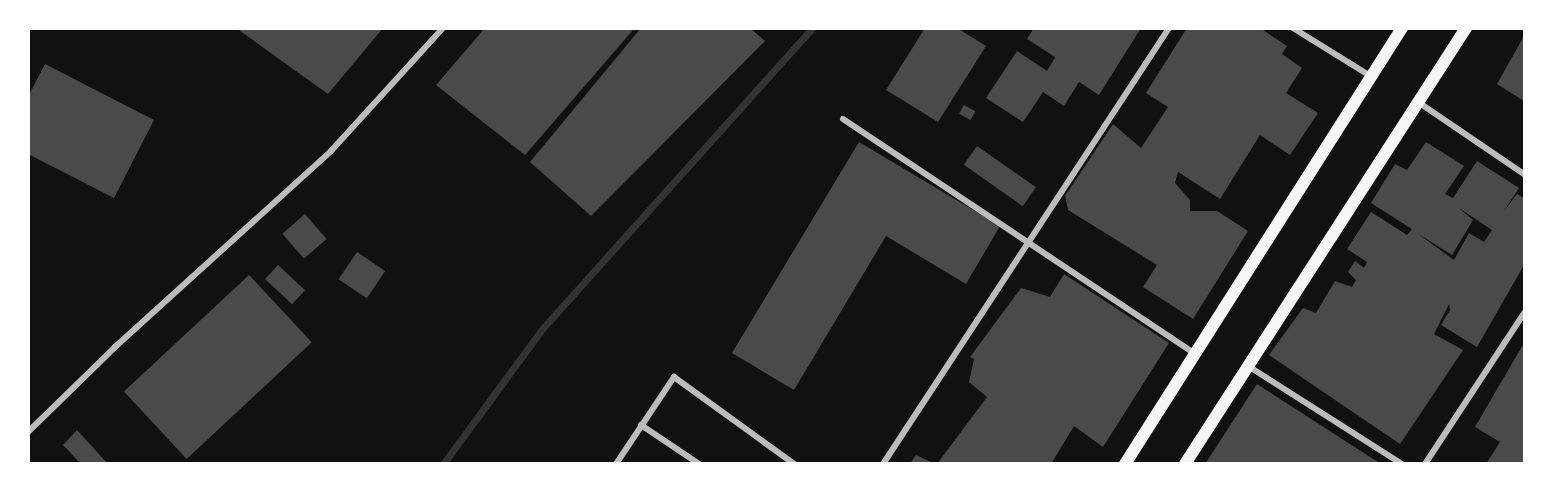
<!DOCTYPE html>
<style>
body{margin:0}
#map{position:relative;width:1553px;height:492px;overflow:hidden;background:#111;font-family:Spectral,serif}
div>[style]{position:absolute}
.stream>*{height:7px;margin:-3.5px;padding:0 3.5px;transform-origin:3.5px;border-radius:3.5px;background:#333}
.building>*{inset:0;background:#4a4a4a;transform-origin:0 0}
.minor>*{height:6px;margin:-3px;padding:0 3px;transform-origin:3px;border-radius:3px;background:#bcbcbc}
.secondary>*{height:12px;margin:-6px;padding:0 6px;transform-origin:6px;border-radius:6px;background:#f5f5f5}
span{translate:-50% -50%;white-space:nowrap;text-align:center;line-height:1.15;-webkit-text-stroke:6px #fff;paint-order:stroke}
.frame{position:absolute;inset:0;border:30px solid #fff;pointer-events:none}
</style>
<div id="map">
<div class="stream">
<div style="left:443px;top:464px;width:169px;rotate:-53.7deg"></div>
<div style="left:543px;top:328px;width:403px;rotate:-48.1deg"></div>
</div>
<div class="building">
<div style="clip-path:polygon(236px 28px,383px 28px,328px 94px)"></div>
<div style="clip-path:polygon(485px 28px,631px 28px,633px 30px,525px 155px,436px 85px)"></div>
<div style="clip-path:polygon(641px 28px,750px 28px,765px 41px,591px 216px,530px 162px)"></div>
<div style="clip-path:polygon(925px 28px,957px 28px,986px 46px,938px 122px,886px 90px)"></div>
<div style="clip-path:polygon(1034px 28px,1141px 28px,1099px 95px,1079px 82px,1064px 106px,1043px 92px,1023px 122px,986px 98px,1017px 51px,1047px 71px,1055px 57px,1027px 39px)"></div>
<div style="clip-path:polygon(1187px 28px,1260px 28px,1287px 46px,1282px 54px,1302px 68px,1286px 93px,1318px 113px,1290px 155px,1260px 135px,1220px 199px,1178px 172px,1175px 183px,1190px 200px,1190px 211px,1217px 211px,1248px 231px,1193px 319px,1143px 287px,1157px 265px,1068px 210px,1065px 196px,1113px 124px,1141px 148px,1168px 107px,1146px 93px)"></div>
<div style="clip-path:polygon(1524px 36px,1524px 101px,1497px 84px)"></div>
<div style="clip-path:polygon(45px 64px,154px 120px,114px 198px,28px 154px,28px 97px)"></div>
<div style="left:964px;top:105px;width:13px;height:10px;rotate:29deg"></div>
<div style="clip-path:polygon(859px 142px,1000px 226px,966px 284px,886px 236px,794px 390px,732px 353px)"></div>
<div style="clip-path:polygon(evenodd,1426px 142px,1464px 166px,1445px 194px,1453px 198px,1477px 161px,1519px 188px,1504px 211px,1517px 194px,1524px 198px,1524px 265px,1477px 347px,1441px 325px,1450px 310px,1449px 304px,1434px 334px,1463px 350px,1400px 444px,1269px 355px,1303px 308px,1316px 313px,1335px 281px,1352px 287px,1356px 280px,1348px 272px,1355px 261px,1364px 268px,1367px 262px,1347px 249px,1371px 212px,1407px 235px,1412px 229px,1371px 203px,1395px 164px,1407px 170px,1426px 142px,1459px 208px,1492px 230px,1484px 242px,1469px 233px,1454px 260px,1417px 233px,1452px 255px,1473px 220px,1459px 208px)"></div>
<div style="left:977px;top:146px;width:72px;height:23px;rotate:35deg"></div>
<div style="left:305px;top:214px;width:33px;height:30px;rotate:49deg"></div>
<div style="left:357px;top:252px;width:34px;height:33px;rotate:34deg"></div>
<div style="left:278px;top:265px;width:37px;height:19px;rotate:43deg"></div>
<div style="clip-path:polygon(1064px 274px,1169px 343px,1103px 447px,1074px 426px,1051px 464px,937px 464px,987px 397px,969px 382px,974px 359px,970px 357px,1021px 288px,1050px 297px)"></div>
<div style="left:249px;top:275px;width:92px;height:171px;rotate:47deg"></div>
<div style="clip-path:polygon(1524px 343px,1524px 464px,1486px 464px,1500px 442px,1475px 427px)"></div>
<div style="clip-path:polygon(1257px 384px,1381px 464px,1205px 464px)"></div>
<div style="clip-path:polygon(77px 430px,108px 464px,81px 464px,63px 445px)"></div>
<div style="clip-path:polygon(916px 455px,935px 464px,910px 464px)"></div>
</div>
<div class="minor">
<div style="left:1293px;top:28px;width:93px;rotate:31.8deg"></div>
<div style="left:1418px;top:102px;width:128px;rotate:34.2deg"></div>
<div style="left:843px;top:119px;width:424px;rotate:33.7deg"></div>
<div style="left:1248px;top:366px;width:183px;rotate:32.5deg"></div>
<div style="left:641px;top:425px;width:70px;rotate:33.9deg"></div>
<div style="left:28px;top:432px;width:122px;rotate:-44.3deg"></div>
<div style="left:115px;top:347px;width:292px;rotate:-42.2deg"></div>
<div style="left:331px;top:151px;width:166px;rotate:-47.7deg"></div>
<div style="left:616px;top:464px;width:105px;rotate:-56.3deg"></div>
<div style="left:674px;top:377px;width:148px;rotate:35.9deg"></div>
<div style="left:883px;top:464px;width:521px;rotate:-56.74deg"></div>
<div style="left:1425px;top:464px;width:181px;rotate:-56.7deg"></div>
</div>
<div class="secondary">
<div style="left:1125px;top:464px;width:517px;rotate:-57.57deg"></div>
<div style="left:1185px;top:464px;width:519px;rotate:-57.2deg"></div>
</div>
<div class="frame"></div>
</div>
